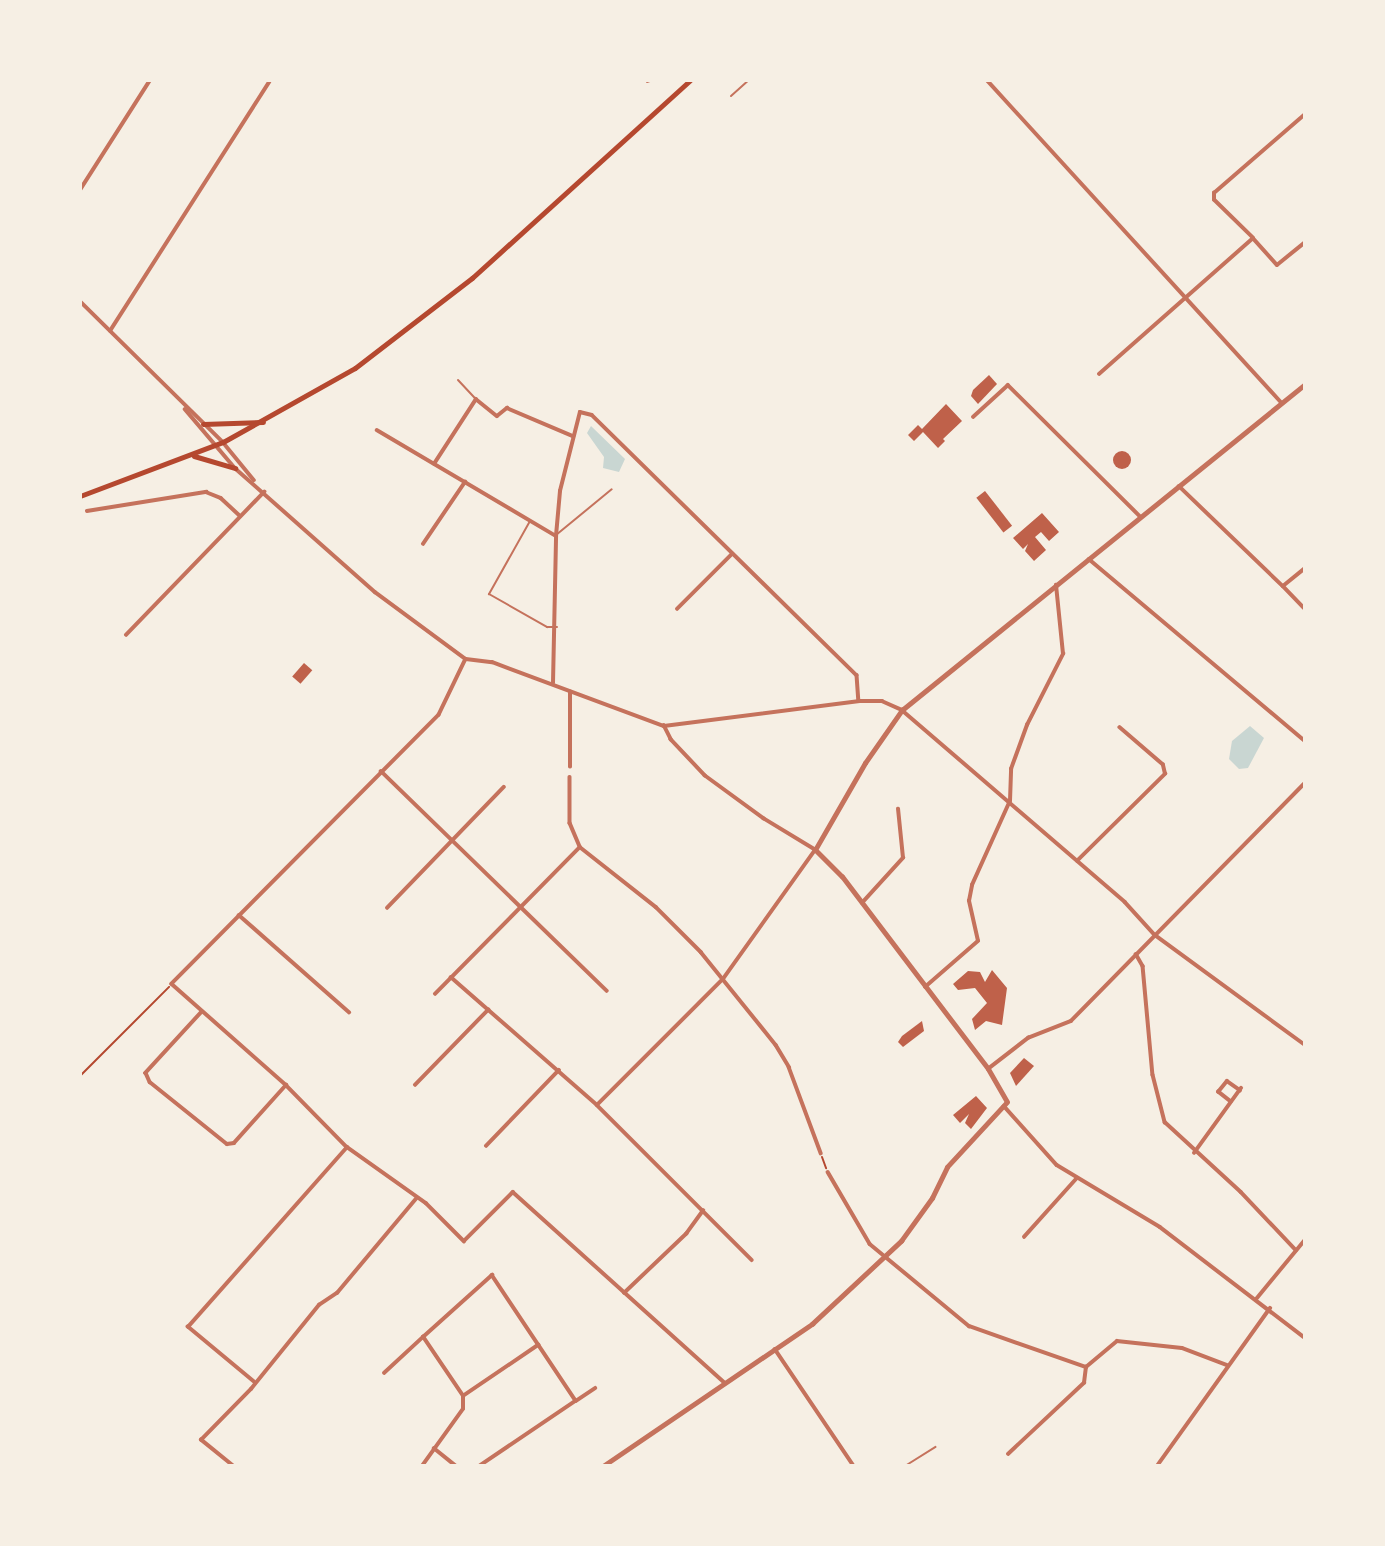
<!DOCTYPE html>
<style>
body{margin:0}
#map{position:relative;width:1385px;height:1546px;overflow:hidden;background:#f6efe4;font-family:Arial,sans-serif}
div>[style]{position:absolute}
.water>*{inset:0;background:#c9d6d2}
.building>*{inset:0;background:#bf614a;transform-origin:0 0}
.round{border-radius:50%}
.path>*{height:2px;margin:-1px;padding:0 1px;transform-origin:1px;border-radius:1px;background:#b5482f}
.service>*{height:2px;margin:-1px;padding:0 1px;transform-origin:1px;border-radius:1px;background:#c5725c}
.minor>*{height:3.5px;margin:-1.75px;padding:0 1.75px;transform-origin:1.75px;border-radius:1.75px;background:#c5725c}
.tertiary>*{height:4.5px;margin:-2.25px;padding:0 2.25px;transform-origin:2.25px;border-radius:2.25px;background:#c5725c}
.secondary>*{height:5px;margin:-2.5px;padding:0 2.5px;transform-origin:2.5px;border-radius:2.5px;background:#b5482f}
span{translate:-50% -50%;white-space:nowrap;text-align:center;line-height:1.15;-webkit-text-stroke:7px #f6efe4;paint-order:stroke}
.frame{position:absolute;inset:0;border:82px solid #f6efe4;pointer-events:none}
</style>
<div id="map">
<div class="water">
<div style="clip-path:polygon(591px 426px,625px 459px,619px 472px,603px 468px,604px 457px,587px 433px)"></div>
<div style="clip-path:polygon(1250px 726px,1264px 738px,1248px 768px,1239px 769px,1229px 759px,1232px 741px)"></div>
</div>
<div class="building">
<div style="clip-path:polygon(989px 375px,997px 384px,978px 404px,971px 396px,973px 390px)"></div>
<div style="clip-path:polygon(946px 404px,962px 421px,943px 439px,945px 441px,938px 448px,923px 432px,914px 441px,908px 435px,918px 425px,922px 429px)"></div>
<div class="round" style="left:1113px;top:451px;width:18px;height:18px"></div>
<div style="left:985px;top:491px;width:44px;height:11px;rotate:52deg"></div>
<div style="clip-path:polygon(1042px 513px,1059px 532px,1049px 541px,1041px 532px,1035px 537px,1046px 550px,1034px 561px,1025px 551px,1028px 544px,1023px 549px,1013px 538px)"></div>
<div style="left:304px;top:663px;width:11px;height:18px;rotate:41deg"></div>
<div style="clip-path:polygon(992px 970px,1007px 988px,1002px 1025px,986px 1021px,975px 1030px,972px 1019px,987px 1003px,975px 988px,958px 990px,953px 984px,968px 971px,980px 972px,985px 982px)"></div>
<div style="clip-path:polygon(922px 1021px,924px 1031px,903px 1047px,898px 1042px,902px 1036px)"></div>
<div style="clip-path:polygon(1024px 1058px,1034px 1066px,1016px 1086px,1010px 1073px)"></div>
<div style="clip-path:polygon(976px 1096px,987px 1108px,971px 1129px,965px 1123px,969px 1114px,960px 1123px,953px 1115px)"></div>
</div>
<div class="path">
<div style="left:80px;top:1076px;width:126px;rotate:-45deg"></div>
<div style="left:822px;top:1157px;width:12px;rotate:70deg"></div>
</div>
<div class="service">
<div style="left:647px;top:82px;width:6px;rotate:-18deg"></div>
<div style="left:731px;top:96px;width:24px;rotate:-42deg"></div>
<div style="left:458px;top:380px;width:25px;rotate:47deg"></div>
<div style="left:530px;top:521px;width:84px;rotate:119.3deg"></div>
<div style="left:489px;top:594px;width:67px;rotate:29.6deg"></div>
<div style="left:547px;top:627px;width:10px"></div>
<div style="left:556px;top:535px;width:72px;rotate:-39.4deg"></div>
<div style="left:905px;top:1466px;width:36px;rotate:-32deg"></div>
</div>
<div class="minor">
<div style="left:987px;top:80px;width:437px;rotate:47.6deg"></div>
<div style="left:80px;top:190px;width:130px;rotate:-57.5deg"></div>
<div style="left:1253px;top:238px;width:54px;rotate:-135.7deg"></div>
<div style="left:1214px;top:200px;width:7px;rotate:-90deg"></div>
<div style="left:1214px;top:193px;width:119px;rotate:-40.9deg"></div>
<div style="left:80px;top:301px;width:201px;rotate:44.6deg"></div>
<div style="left:223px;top:442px;width:49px;rotate:50.8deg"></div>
<div style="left:110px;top:331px;width:295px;rotate:-57.4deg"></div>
<div style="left:1099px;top:374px;width:205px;rotate:-41.4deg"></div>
<div style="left:1253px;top:238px;width:36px;rotate:48deg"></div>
<div style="left:1277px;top:265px;width:35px;rotate:-39deg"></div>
<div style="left:185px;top:409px;width:77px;rotate:49.7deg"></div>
<div style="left:235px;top:468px;width:187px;rotate:41.5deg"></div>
<div style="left:375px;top:592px;width:113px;rotate:36.4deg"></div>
<div style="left:466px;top:659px;width:26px;rotate:7deg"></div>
<div style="left:492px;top:662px;width:184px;rotate:20.4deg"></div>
<div style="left:664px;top:726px;width:197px;rotate:-7.3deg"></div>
<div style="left:859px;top:701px;width:23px"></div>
<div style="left:882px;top:701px;width:22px;rotate:24deg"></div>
<div style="left:902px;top:710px;width:294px;rotate:40.7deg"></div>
<div style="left:1125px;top:902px;width:45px;rotate:47.7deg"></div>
<div style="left:1155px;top:935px;width:185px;rotate:36.2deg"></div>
<div style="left:973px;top:417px;width:47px;rotate:-42.4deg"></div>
<div style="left:1008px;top:385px;width:187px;rotate:44.8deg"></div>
<div style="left:377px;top:430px;width:208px;rotate:30.6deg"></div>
<div style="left:434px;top:464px;width:77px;rotate:-57.1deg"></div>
<div style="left:476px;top:399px;width:27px;rotate:39deg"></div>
<div style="left:497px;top:416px;width:13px;rotate:-39deg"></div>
<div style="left:507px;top:408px;width:72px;rotate:23deg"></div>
<div style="left:1179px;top:486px;width:144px;rotate:43.9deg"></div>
<div style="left:1283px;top:586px;width:27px;rotate:-39deg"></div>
<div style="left:87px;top:511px;width:121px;rotate:-9.1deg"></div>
<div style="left:206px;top:492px;width:16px;rotate:22deg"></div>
<div style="left:221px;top:498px;width:26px;rotate:43deg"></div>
<div style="left:423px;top:544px;width:75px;rotate:-55.9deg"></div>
<div style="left:1089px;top:559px;width:281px;rotate:40.1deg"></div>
<div style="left:1283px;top:586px;width:30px;rotate:46deg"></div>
<div style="left:677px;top:609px;width:78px;rotate:-45deg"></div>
<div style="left:126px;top:635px;width:199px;rotate:-46deg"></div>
<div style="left:466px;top:659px;width:62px;rotate:115.7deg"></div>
<div style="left:439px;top:715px;width:379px;rotate:134.8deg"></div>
<div style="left:172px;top:984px;width:152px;rotate:41.5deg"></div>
<div style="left:286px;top:1085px;width:87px;rotate:45.5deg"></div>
<div style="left:347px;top:1147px;width:97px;rotate:35.3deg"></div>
<div style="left:426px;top:1203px;width:54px;rotate:45deg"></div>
<div style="left:464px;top:1241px;width:69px;rotate:-45deg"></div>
<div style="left:513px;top:1192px;width:285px;rotate:42deg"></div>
<div style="left:553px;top:683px;width:147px;rotate:-88.8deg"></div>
<div style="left:556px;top:536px;width:45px;rotate:-84.9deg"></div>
<div style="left:560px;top:491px;width:81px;rotate:-75.8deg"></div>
<div style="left:580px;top:412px;width:12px;rotate:14deg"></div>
<div style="left:592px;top:415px;width:371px;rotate:44.5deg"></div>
<div style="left:857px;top:675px;width:26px;rotate:86deg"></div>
<div style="left:570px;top:767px;width:75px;rotate:-90deg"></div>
<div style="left:381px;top:771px;width:315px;rotate:44.2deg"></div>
<div style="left:570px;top:777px;width:46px;rotate:90deg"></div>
<div style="left:570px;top:823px;width:26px;rotate:67deg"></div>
<div style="left:580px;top:847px;width:97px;rotate:38.3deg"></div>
<div style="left:656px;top:907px;width:64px;rotate:45deg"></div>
<div style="left:701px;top:952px;width:119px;rotate:51.1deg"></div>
<div style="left:776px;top:1045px;width:26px;rotate:59deg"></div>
<div style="left:789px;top:1067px;width:92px;rotate:69.6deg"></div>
<div style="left:1077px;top:861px;width:124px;rotate:-44.7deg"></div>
<div style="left:1165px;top:774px;width:9px;rotate:-103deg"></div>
<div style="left:1163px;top:765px;width:57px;rotate:-139.3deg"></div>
<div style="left:862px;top:903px;width:61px;rotate:-47.7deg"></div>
<div style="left:903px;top:858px;width:49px;rotate:-95.8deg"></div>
<div style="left:387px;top:908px;width:168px;rotate:-46deg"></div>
<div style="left:239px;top:915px;width:147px;rotate:41.4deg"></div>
<div style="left:1136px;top:954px;width:14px;rotate:60deg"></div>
<div style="left:1143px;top:966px;width:109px;rotate:84.8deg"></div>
<div style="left:1153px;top:1075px;width:49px;rotate:75.7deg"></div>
<div style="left:1165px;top:1122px;width:103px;rotate:42.6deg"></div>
<div style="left:1241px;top:1192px;width:80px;rotate:46.5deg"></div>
<div style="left:451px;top:977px;width:194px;rotate:41.2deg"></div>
<div style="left:597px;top:1105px;width:219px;rotate:45deg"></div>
<div style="left:925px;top:987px;width:70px;rotate:-41deg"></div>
<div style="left:978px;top:941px;width:41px;rotate:-102.7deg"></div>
<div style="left:969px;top:901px;width:16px;rotate:-79deg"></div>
<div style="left:972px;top:885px;width:92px;rotate:-65.7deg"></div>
<div style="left:1010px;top:801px;width:32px;rotate:-88deg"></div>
<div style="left:1011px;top:769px;width:47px;rotate:-70deg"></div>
<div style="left:1027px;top:725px;width:80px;rotate:-63.1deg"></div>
<div style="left:1063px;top:654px;width:69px;rotate:-95.8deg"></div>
<div style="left:435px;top:994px;width:206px;rotate:-45.4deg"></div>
<div style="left:202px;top:1012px;width:83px;rotate:132.6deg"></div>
<div style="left:146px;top:1073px;width:10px;rotate:66deg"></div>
<div style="left:150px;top:1082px;width:99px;rotate:38.8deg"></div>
<div style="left:227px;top:1144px;width:7px;rotate:-8deg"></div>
<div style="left:234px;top:1143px;width:78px;rotate:-48.1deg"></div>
<div style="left:988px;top:1069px;width:51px;rotate:-37.8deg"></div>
<div style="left:1028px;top:1038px;width:46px;rotate:-21.6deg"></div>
<div style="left:1071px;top:1021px;width:332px;rotate:-45.5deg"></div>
<div style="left:415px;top:1085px;width:105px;rotate:-45.8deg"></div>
<div style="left:1231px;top:1102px;width:16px;rotate:-142deg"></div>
<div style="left:1218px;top:1092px;width:14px;rotate:-51deg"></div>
<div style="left:1227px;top:1081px;width:16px;rotate:35deg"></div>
<div style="left:597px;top:1105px;width:178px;rotate:-45deg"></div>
<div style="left:723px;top:979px;width:158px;rotate:-54.5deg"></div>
<div style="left:815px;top:850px;width:60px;rotate:-148.7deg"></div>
<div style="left:764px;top:819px;width:73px;rotate:-143.9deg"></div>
<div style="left:705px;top:776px;width:50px;rotate:-133.4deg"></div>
<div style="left:671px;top:740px;width:16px;rotate:-117deg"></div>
<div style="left:1004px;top:1106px;width:79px;rotate:48.1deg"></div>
<div style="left:1057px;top:1165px;width:120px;rotate:31deg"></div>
<div style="left:1160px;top:1227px;width:181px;rotate:37.4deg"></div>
<div style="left:486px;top:1146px;width:105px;rotate:-46.2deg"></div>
<div style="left:1194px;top:1153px;width:80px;rotate:-54.1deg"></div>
<div style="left:828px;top:1172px;width:83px;rotate:59.7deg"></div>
<div style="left:870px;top:1244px;width:129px;rotate:39.6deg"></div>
<div style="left:969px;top:1326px;width:124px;rotate:19.3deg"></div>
<div style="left:1024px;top:1237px;width:79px;rotate:-48.1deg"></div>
<div style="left:624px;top:1293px;width:86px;rotate:-43.6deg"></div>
<div style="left:686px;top:1234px;width:29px;rotate:-54deg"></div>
<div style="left:1257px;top:1298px;width:74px;rotate:-50.5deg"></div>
<div style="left:775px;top:1349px;width:141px;rotate:56deg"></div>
<div style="left:1086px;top:1367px;width:40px;rotate:-40deg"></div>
<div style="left:1117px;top:1341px;width:65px;rotate:6.1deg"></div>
<div style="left:1182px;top:1348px;width:48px;rotate:20.7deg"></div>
<div style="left:384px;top:1373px;width:53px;rotate:-42.7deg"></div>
<div style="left:254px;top:1382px;width:86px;rotate:-140.2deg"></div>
<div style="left:188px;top:1327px;width:240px;rotate:-48.5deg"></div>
<div style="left:463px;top:1396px;width:71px;rotate:-124.1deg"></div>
<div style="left:423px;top:1337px;width:93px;rotate:-41.9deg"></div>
<div style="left:492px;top:1275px;width:151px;rotate:56.3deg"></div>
<div style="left:576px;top:1401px;width:116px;rotate:145.9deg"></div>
<div style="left:576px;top:1401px;width:23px;rotate:-34deg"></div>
<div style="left:434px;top:1448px;width:28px;rotate:39deg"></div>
<div style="left:1008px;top:1454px;width:104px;rotate:-43.1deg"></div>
<div style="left:1084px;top:1383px;width:16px;rotate:-83deg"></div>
<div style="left:233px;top:1466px;width:41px;rotate:-140.9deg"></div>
<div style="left:201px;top:1440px;width:71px;rotate:-45.6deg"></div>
<div style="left:251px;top:1389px;width:108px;rotate:-51deg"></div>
<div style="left:319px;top:1305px;width:22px;rotate:-34deg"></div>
<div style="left:337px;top:1293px;width:123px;rotate:-50deg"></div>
<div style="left:422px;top:1466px;width:70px;rotate:-54.3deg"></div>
<div style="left:463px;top:1409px;width:13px;rotate:-90deg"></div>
<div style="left:463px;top:1396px;width:91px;rotate:-34.2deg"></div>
<div style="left:1157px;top:1466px;width:194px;rotate:-54.4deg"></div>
</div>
<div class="tertiary">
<div style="left:603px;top:1466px;width:253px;rotate:-34.2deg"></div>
<div style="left:812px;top:1324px;width:122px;rotate:-43deg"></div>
<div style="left:901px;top:1241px;width:53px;rotate:-54.2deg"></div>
<div style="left:932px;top:1198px;width:34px;rotate:-64deg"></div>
<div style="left:947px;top:1167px;width:88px;rotate:-47.3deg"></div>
<div style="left:1007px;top:1102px;width:38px;rotate:-120deg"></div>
<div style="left:988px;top:1069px;width:241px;rotate:-127.2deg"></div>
<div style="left:842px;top:877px;width:38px;rotate:-135deg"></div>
<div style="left:815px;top:850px;width:100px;rotate:-60.1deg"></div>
<div style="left:865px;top:763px;width:65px;rotate:-55.1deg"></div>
<div style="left:902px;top:710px;width:517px;rotate:-38.95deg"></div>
</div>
<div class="secondary">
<div style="left:203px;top:424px;width:60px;rotate:-1.9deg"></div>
<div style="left:194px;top:456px;width:43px;rotate:16.3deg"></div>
<div style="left:80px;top:496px;width:153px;rotate:-20.7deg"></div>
<div style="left:223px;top:442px;width:151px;rotate:-29.3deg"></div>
<div style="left:355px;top:368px;width:148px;rotate:-37.6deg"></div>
<div style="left:472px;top:278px;width:294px;rotate:-42.2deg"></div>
</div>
<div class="frame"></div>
</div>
